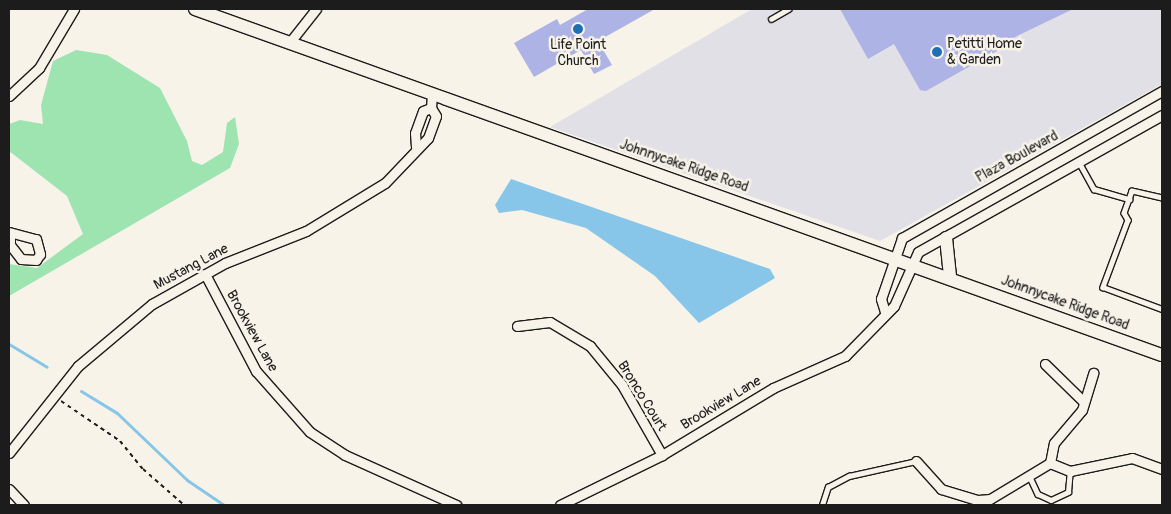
<!DOCTYPE html>
<style>
body{margin:0}
#map{position:relative;width:1171px;height:514px;overflow:hidden;background:#f7f3e8;font-family:Pangolin,sans-serif}
div>[style]{position:absolute}
.built>*{inset:0;background:#e1e0e7}
.green>*{inset:0;background:#9ee4b1}
.water>*{inset:0;background:#87c6e8}
.stream>*{height:3px;margin:-1.5px;padding:0 1.5px;transform-origin:1.5px;border-radius:1.5px;background:#87c6e8}
.building>*{inset:0;background:#adb3e4}
.path>*{height:2px;margin-top:-1px;transform-origin:0;background:repeating-linear-gradient(90deg,#1c1c1c 0 4px,transparent 0 8px)}
.roads{filter:drop-shadow(1px 0 #1c1c1c) drop-shadow(-1px 0 #1c1c1c) drop-shadow(0 1px #1c1c1c) drop-shadow(0 -1px #1c1c1c)}
.lane>*{height:4.5px;margin:-2.25px;padding:0 2.25px;transform-origin:2.25px;border-radius:2.25px;background:#f7f3e8}
.street>*{height:9px;margin:-4.5px;padding:0 4.5px;transform-origin:4.5px;border-radius:4.5px;background:#f7f3e8}
.secondary>*{height:12px;margin:-6px;padding:0 6px;transform-origin:6px;border-radius:6px;background:#f7f3e8}
.dots>*{width:14px;height:14px;translate:-50% -50%;box-sizing:border-box;border:2px solid #f7f3e8;border-radius:50%}
span{translate:-50% -50%;white-space:nowrap;text-align:center;line-height:1.15;-webkit-text-stroke:5px #f7f3e8;paint-order:stroke}
.poi-label{font-size:14px;color:#1c1c1c}
.left{translate:0 -50%;text-align:left}
.street-label{font-size:14px;color:#1c1c1c}
.frame{position:absolute;inset:0;border:10px solid #1c1c1c;pointer-events:none}
</style>
<div id="map">
<div class="built">
<div style="clip-path:polygon(752px 9px,1162px 9px,1162px 84px,880px 241px,550px 127px)"></div>
</div>
<div class="green">
<div style="clip-path:polygon(76px 50px,107px 55px,160px 88px,187px 141px,192px 161px,202px 165px,223px 152px,227px 123px,235px 117px,239px 144px,230px 168px,9px 296px,9px 264px,37px 268px,83px 234px,67px 196px,9px 151px,9px 124px,20px 120px,43px 124px,41px 105px,53px 61px)"></div>
</div>
<div class="water">
<div style="clip-path:polygon(511px 179px,770px 269px,775px 278px,699px 323px,655px 276px,586px 228px,522px 210px,499px 213px,495px 205px)"></div>
</div>
<div class="stream">
<div style="left:9px;top:344px;width:44px;rotate:31.2deg"></div>
<div style="left:81px;top:391px;width:42px;rotate:31.4deg"></div>
<div style="left:117px;top:413px;width:97px;rotate:43.7deg"></div>
<div style="left:187px;top:480px;width:45px;rotate:34deg"></div>
</div>
<div class="building">
<div style="clip-path:polygon(588px 9px,655px 9px,598px 41px,612px 65px,594px 74px,581px 50px,534px 77px,514px 43px,557px 19px,560px 25px)"></div>
<div style="clip-path:polygon(840px 9px,1073px 9px,1009px 40px,1011px 43px,926px 91px,920px 90px,894px 44px,868px 59px)"></div>
</div>
<div class="path">
<div style="left:61px;top:401px;width:71px;rotate:34.1deg"></div>
<div style="left:120px;top:441px;width:36px;rotate:51deg"></div>
<div style="left:143px;top:469px;width:55px;rotate:41.3deg"></div>
</div>
<div class="roads">
<div class="lane">
<div style="left:771px;top:19px;width:20px;rotate:-30deg"></div>
<div style="left:1079px;top:162px;width:31px;rotate:61deg"></div>
<div style="left:1094px;top:189px;width:37px;rotate:16deg"></div>
<div style="left:1162px;top:198px;width:31px;rotate:-167deg"></div>
<div style="left:1132px;top:191px;width:23px;rotate:110deg"></div>
<div style="left:1124px;top:213px;width:8px;rotate:60deg"></div>
<div style="left:1128px;top:220px;width:72px;rotate:110.5deg"></div>
<div style="left:1103px;top:287px;width:63px;rotate:20.4deg"></div>
<div style="left:1029px;top:475px;width:21px;rotate:65deg"></div>
<div style="left:1038px;top:494px;width:14px;rotate:25deg"></div>
<div style="left:1051px;top:500px;width:19px;rotate:-25deg"></div>
<div style="left:1068px;top:492px;width:21px;rotate:-85deg"></div>
<div style="left:822px;top:505px;width:19px;rotate:-72deg"></div>
<div style="left:828px;top:487px;width:24px;rotate:-28deg"></div>
<div style="left:849px;top:476px;width:69px;rotate:-12.6deg"></div>
</div>
<div class="street">
<div style="left:290px;top:42px;width:42px;rotate:-51.8deg"></div>
<div style="left:9px;top:96px;width:41px;rotate:-43deg"></div>
<div style="left:39px;top:68px;width:69px;rotate:-59.3deg"></div>
<div style="left:416px;top:147px;width:14px;rotate:-94deg"></div>
<div style="left:415px;top:133px;width:23px;rotate:-70deg"></div>
<div style="left:423px;top:111px;width:9px;rotate:-21deg"></div>
<div style="left:9px;top:232px;width:28px;rotate:15deg"></div>
<div style="left:36px;top:239px;width:16px;rotate:75deg"></div>
<div style="left:40px;top:254px;width:7px;rotate:124deg"></div>
<div style="left:36px;top:260px;width:15px;rotate:-176deg"></div>
<div style="left:21px;top:259px;width:18px;rotate:-128deg"></div>
<div style="left:10px;top:245px;width:12px;rotate:-90deg"></div>
<div style="left:205px;top:274px;width:110px;rotate:62.3deg"></div>
<div style="left:256px;top:371px;width:81px;rotate:48.5deg"></div>
<div style="left:310px;top:432px;width:42px;rotate:33.3deg"></div>
<div style="left:345px;top:455px;width:122px;rotate:24.2deg"></div>
<div style="left:885px;top:312px;width:14px;rotate:-107deg"></div>
<div style="left:881px;top:299px;width:65px;rotate:-71deg"></div>
<div style="left:902px;top:238px;width:299px;rotate:-29.5deg"></div>
<div style="left:517px;top:326px;width:33px;rotate:-7deg"></div>
<div style="left:550px;top:322px;width:47px;rotate:31deg"></div>
<div style="left:590px;top:346px;width:50px;rotate:50.6deg"></div>
<div style="left:622px;top:385px;width:81px;rotate:60.3deg"></div>
<div style="left:1045px;top:364px;width:54px;rotate:44.3deg"></div>
<div style="left:9px;top:453px;width:111px;rotate:-51.6deg"></div>
<div style="left:78px;top:366px;width:97px;rotate:-40deg"></div>
<div style="left:152px;top:304px;width:84px;rotate:-29.3deg"></div>
<div style="left:225px;top:263px;width:87px;rotate:-21.6deg"></div>
<div style="left:306px;top:231px;width:92px;rotate:-31.3deg"></div>
<div style="left:385px;top:183px;width:62px;rotate:-46.3deg"></div>
<div style="left:428px;top:138px;width:23px;rotate:-70deg"></div>
<div style="left:436px;top:116px;width:9px;rotate:-122deg"></div>
<div style="left:431px;top:108px;width:15px;rotate:-86deg"></div>
<div style="left:916px;top:461px;width:38px;rotate:48deg"></div>
<div style="left:941px;top:489px;width:39px;rotate:17deg"></div>
<div style="left:978px;top:500px;width:12px;rotate:-5deg"></div>
<div style="left:990px;top:499px;width:70px;rotate:-31deg"></div>
<div style="left:1050px;top:463px;width:22px;rotate:22deg"></div>
<div style="left:1070px;top:471px;width:63px;rotate:-11.8deg"></div>
<div style="left:1132px;top:458px;width:32px;rotate:20deg"></div>
<div style="left:1050px;top:463px;width:20px;rotate:-79deg"></div>
<div style="left:1054px;top:443px;width:43px;rotate:-49.7deg"></div>
<div style="left:1082px;top:410px;width:39px;rotate:-73deg"></div>
<div style="left:9px;top:489px;width:22px;rotate:47deg"></div>
<div style="left:560px;top:505px;width:114px;rotate:-26.1deg"></div>
<div style="left:662px;top:455px;width:130px;rotate:-31.1deg"></div>
<div style="left:773px;top:388px;width:79px;rotate:-24deg"></div>
<div style="left:845px;top:356px;width:70px;rotate:-45.6deg"></div>
<div style="left:894px;top:306px;width:59px;rotate:-66deg"></div>
<div style="left:918px;top:252px;width:280px;rotate:-29.3deg"></div>
</div>
<div class="secondary">
<div style="left:195px;top:9px;width:1027px;rotate:19.69deg"></div>
<div style="left:946px;top:238px;width:39px;rotate:84deg"></div>
</div>
</div>
<div class="dots">
<div style="left:578px;top:29px;background:#1f6fb2"></div>
<div style="left:937px;top:52px;background:#1f6fb2"></div>
</div>
<div class="poi-label">
<span class="left" style="left:947px;top:52px">Petitti Home<br>&amp; Garden</span>
<span style="left:578px;top:53px">Life Point<br>Church</span>
</div>
<div class="street-label">
<span style="left:1017px;top:157px;rotate:-29deg">Plaza Boulevard</span>
<span style="left:684px;top:166px;rotate:19deg">Johnnycake Ridge Road</span>
<span style="left:191px;top:267px;rotate:-28deg">Mustang Lane</span>
<span style="left:1065px;top:303px;rotate:20deg">Johnnycake Ridge Road</span>
<span style="left:252px;top:331px;rotate:61deg">Brookview Lane</span>
<span style="left:642px;top:396px;rotate:58deg">Bronco Court</span>
<span style="left:721px;top:403px;rotate:-31deg">Brookview Lane</span>
</div>
<div class="frame"></div>
</div>
